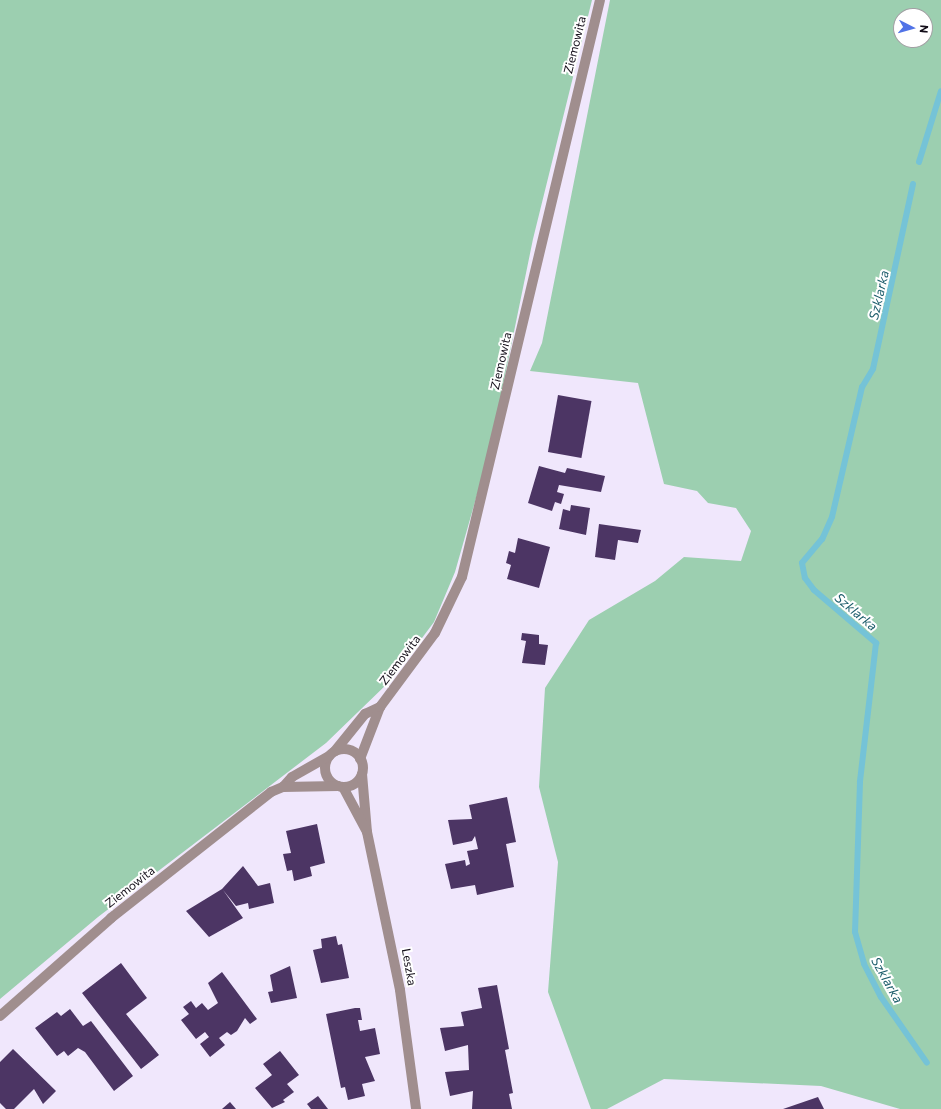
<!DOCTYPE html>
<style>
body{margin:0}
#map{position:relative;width:941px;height:1109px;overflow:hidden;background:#f0e7fc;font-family:Commissioner,sans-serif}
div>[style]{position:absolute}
.green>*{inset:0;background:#9ccfb0}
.stream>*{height:6px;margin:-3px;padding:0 3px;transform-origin:3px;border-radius:3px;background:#75c3d7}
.building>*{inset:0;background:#4c3564;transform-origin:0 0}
.street>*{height:10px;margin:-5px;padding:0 5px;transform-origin:5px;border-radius:5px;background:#a08e8e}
.street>.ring{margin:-5px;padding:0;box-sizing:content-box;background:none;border:10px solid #a08e8e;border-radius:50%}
span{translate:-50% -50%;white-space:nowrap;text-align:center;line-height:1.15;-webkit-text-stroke:4px #fff;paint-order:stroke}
.street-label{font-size:12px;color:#130e19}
.water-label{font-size:13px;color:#1b5c6a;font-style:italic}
.north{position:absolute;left:893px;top:8px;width:40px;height:40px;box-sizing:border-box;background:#fff;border:1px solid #a19fa3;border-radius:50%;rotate:96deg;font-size:11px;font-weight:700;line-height:16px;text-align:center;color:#130e19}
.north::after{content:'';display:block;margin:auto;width:14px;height:18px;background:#5173e7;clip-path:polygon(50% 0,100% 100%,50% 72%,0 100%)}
</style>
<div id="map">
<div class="green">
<div style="clip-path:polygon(0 0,592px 0,533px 239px,490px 449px,455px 572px,434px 622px,389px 682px,326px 743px,98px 917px,0 999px)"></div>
<div style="clip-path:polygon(evenodd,610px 0,941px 0,941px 1109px,900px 1109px,821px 1086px,664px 1079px,607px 1109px,591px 1109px,548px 992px,558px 862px,539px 787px,545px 688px,589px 620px,655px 581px,684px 557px,741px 561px,751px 531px,736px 508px,708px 503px,697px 491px,664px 484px,638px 383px,530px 371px,542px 343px,610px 0,901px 16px,925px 16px,925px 40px,901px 40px,901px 16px)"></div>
</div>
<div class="stream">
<div style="left:919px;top:162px;width:74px;rotate:-72.8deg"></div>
<div style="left:913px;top:184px;width:189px;rotate:102.2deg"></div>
<div style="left:873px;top:369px;width:21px;rotate:121deg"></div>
<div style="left:862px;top:387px;width:133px;rotate:103deg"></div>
<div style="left:832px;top:517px;width:24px;rotate:114deg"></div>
<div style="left:822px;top:539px;width:31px;rotate:130deg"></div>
<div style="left:802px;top:563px;width:15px;rotate:79deg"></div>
<div style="left:805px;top:578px;width:15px;rotate:53deg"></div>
<div style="left:814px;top:590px;width:82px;rotate:40.5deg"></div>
<div style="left:876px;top:643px;width:140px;rotate:96.6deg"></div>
<div style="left:860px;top:782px;width:150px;rotate:91.9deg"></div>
<div style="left:855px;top:932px;width:33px;rotate:74deg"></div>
<div style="left:864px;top:964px;width:37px;rotate:63deg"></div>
<div style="left:881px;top:997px;width:80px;rotate:55.1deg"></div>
</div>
<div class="building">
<div style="left:558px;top:395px;width:34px;height:58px;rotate:10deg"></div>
<div style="clip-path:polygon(539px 466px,565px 473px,567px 468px,605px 476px,601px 492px,559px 485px,557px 492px,564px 494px,561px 504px,555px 502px,552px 511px,528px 503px)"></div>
<div style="clip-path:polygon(571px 505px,590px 508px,586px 535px,559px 529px,563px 509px,570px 511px)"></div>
<div style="clip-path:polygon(599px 524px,641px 530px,638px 543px,618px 540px,615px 560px,595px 557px)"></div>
<div style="clip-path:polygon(518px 538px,550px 547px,539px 588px,507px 579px,511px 565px,506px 563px,509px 551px,515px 553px)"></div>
<div style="clip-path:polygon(522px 633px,539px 635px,539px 644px,548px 645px,545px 665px,522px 663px,526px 641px,521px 640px)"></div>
<div style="clip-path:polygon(507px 797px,516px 842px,506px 844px,514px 887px,477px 895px,475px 885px,451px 889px,445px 864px,465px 860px,466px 866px,470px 864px,467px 851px,478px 849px,475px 836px,472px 841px,453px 845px,448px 820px,472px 819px,469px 805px)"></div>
<div style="clip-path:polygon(317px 824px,325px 863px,310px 867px,312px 876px,294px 881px,292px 870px,287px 871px,283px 854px,291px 853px,286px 831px)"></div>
<div style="clip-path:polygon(243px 866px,258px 886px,270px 883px,274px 903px,249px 909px,248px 903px,236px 906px,223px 890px,243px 918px,209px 937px,186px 911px,222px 889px)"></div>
<div style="clip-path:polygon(336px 936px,338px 945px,342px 944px,349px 978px,321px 983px,313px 950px,322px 948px,321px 939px)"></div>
<div style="clip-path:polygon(121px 963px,147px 998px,126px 1014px,159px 1055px,141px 1069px,82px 993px)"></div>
<div style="clip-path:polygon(290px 966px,297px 998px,271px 1003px,268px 992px,273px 991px,270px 975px)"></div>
<div style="clip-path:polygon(222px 972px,257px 1019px,250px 1024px,245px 1018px,237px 1031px,231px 1035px,227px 1032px,219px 1038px,225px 1045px,210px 1057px,200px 1044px,209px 1037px,205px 1032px,196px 1039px,181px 1020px,189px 1014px,183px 1007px,191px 1001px,196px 1008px,202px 1003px,208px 1010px,218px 1003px,208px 983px)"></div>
<div style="clip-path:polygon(497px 985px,509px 1049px,505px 1050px,513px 1093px,509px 1094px,512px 1109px,472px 1109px,473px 1091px,450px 1096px,445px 1072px,469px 1070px,468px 1045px,445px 1051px,440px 1028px,464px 1026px,461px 1012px,482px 1008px,478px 988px)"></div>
<div style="clip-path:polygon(355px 1008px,360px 1008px,362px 1020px,358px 1020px,360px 1031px,375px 1028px,380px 1054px,365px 1057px,375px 1081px,362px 1084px,365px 1096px,348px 1100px,345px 1087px,341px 1088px,326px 1014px)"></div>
<div style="clip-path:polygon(70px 1009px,83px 1026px,91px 1021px,133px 1076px,114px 1091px,85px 1052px,78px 1048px,68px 1056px,64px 1051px,57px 1056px,35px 1028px,57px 1012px,61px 1016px)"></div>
<div style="clip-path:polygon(13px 1049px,56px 1091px,43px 1104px,34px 1089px,14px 1109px,6px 1109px,0 1103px,0 1062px)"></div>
<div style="clip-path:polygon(280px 1051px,299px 1075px,287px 1084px,294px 1092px,283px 1100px,285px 1102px,272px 1108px,255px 1088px,272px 1075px,263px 1064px)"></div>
<div style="clip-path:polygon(318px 1096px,328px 1109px,311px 1109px,307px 1104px)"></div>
<div style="clip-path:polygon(818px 1097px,824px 1109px,783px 1109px)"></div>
<div style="clip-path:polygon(230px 1102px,236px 1109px,222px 1109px)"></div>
</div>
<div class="street">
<div class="ring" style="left:325px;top:749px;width:28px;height:28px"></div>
<div style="left:335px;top:751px;width:48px;rotate:-51deg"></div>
<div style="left:365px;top:714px;width:17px;rotate:-25deg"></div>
<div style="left:360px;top:759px;width:56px;rotate:-69deg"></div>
<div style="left:380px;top:707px;width:92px;rotate:-53.4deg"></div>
<div style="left:435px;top:633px;width:62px;rotate:-64.3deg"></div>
<div style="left:462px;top:577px;width:593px;rotate:-76.55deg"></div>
<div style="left:362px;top:774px;width:58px;rotate:85.1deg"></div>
<div style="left:367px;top:832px;width:161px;rotate:78.2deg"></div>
<div style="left:400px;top:990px;width:120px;rotate:82.3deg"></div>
<div style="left:283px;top:787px;width:13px;rotate:-48deg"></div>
<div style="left:292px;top:777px;width:43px;rotate:-29.6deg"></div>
<div style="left:343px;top:787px;width:49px;rotate:61.9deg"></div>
<div style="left:0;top:1016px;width:148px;rotate:-41.4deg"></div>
<div style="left:111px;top:918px;width:204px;rotate:-38.2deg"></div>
<div style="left:271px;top:792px;width:13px;rotate:-23deg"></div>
<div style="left:283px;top:787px;width:55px;rotate:-1deg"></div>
</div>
<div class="street-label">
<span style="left:575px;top:45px;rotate:-76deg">Ziemowita</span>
<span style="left:501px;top:361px;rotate:-77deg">Ziemowita</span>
<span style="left:400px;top:660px;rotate:-53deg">Ziemowita</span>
<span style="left:130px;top:887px;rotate:-38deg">Ziemowita</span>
<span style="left:409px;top:967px;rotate:80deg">Leszka</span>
</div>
<div class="water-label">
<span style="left:879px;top:295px;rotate:-77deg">Szklarka</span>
<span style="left:856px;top:612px;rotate:40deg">Szklarka</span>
<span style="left:887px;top:980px;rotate:61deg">Szklarka</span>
</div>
<div class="north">N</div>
</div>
